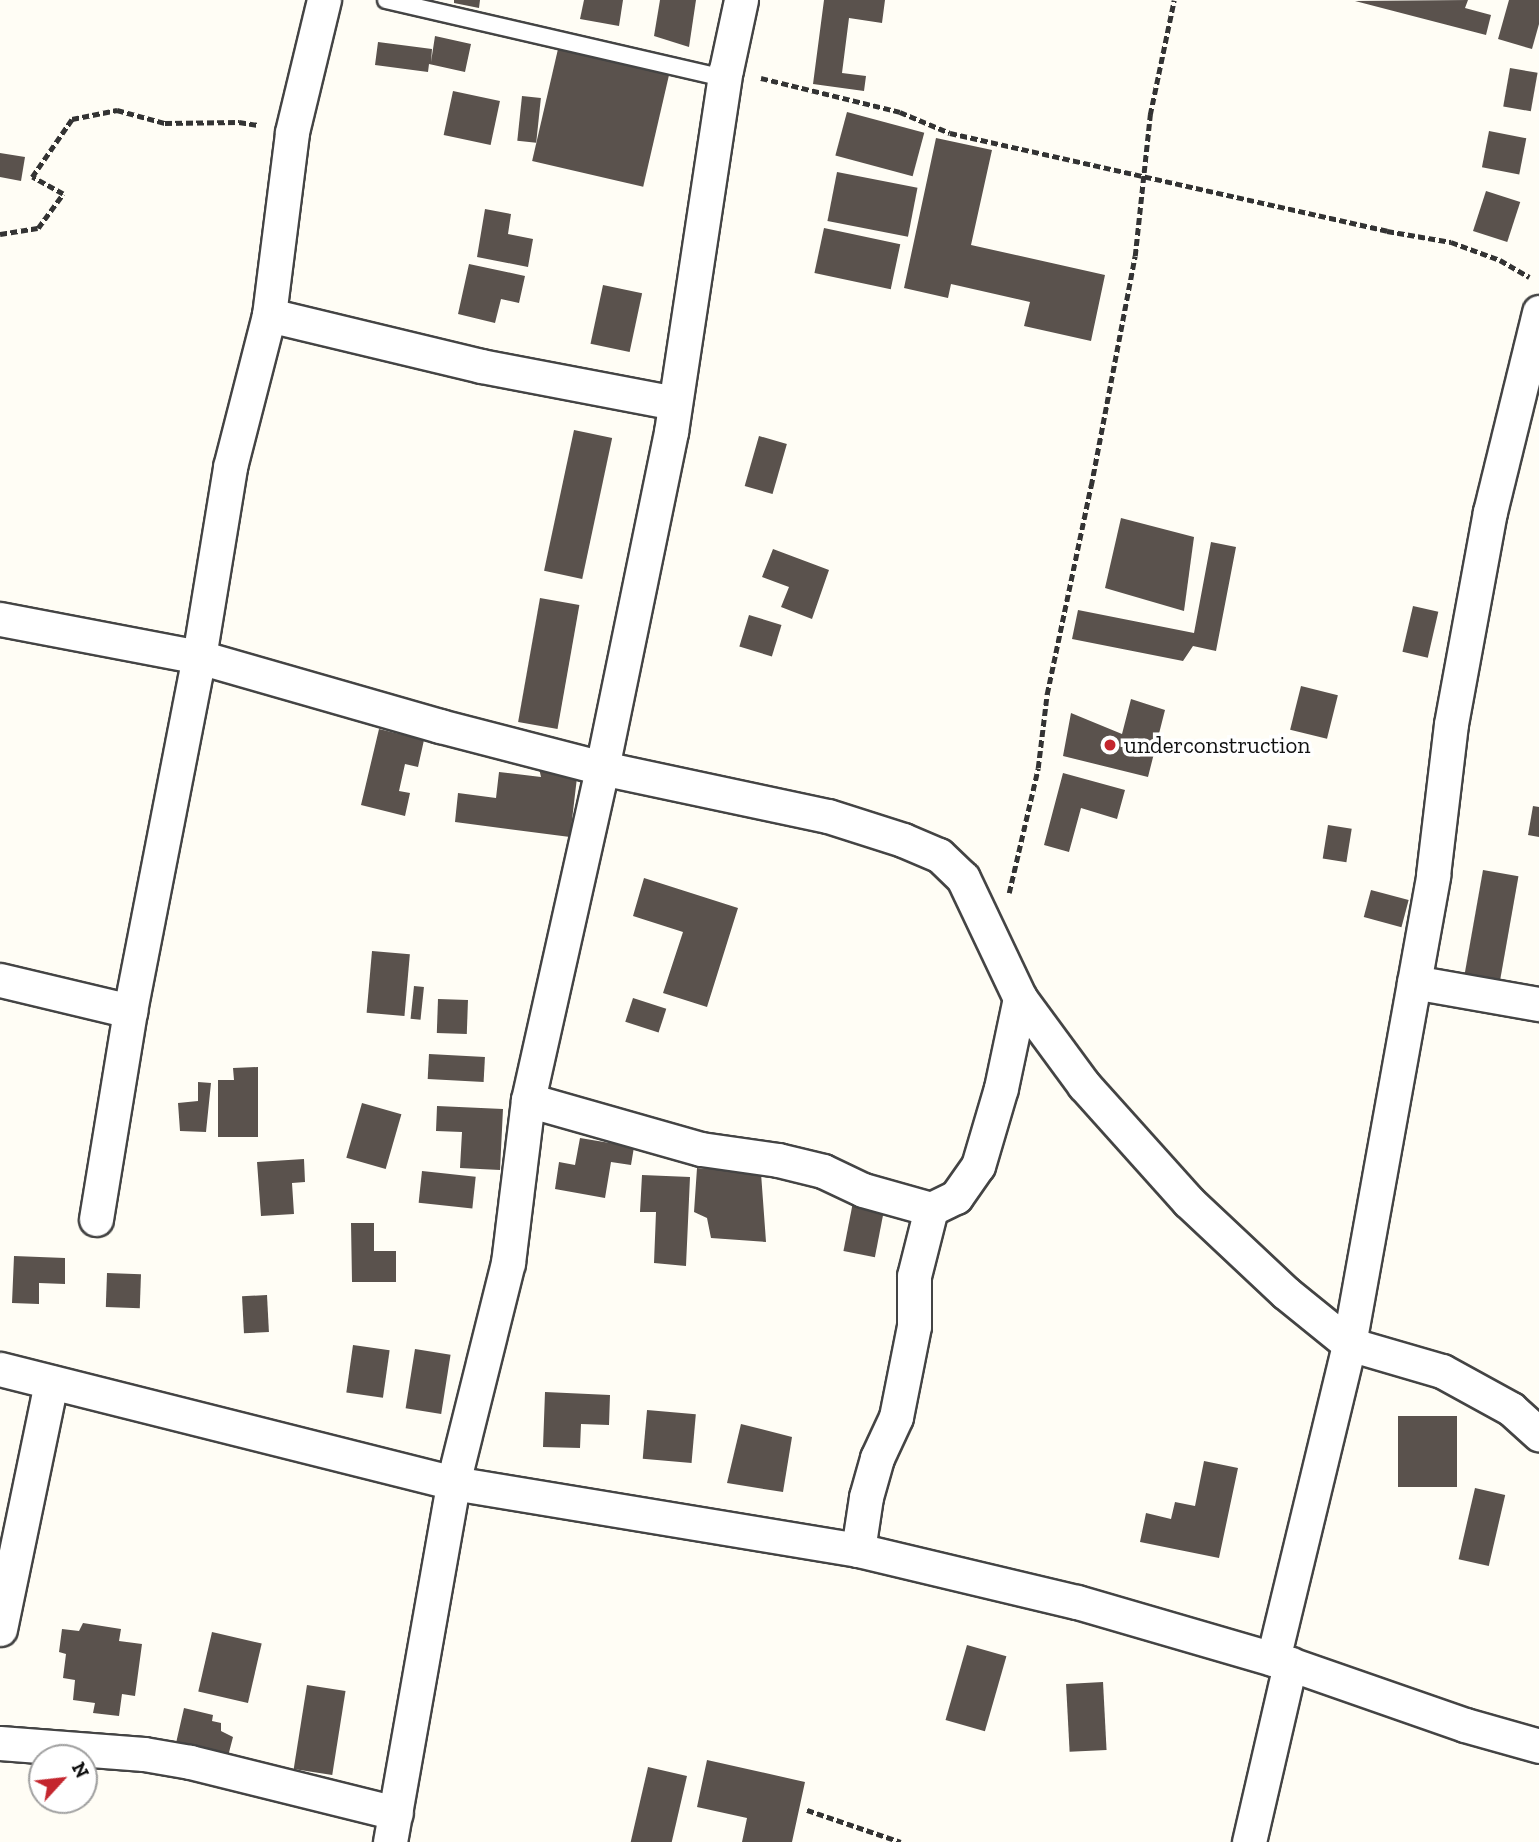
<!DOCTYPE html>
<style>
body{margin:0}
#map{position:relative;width:1539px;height:1842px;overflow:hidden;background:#fffdf5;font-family:"Zilla Slab",serif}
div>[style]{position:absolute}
.building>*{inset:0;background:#5a524d;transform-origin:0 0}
.path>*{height:4.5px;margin-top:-2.25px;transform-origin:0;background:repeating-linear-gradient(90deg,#333 0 7px,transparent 0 10.5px)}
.roads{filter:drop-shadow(2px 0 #444) drop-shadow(-2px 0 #444) drop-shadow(0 2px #444) drop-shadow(0 -2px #444)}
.lane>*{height:16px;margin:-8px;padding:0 8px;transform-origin:8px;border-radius:8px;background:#fff}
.street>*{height:33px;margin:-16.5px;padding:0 16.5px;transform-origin:16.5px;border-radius:16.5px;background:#fff}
.dots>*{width:19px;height:19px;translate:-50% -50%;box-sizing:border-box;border:4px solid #fff;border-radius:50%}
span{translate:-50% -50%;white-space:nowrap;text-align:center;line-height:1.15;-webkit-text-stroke:7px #fff;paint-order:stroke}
.poi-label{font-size:23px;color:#111}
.left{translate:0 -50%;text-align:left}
.north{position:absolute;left:28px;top:1744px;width:70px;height:70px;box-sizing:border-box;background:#fff;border:2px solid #a0a0a0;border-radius:50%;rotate:63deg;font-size:19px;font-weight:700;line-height:28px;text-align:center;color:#111}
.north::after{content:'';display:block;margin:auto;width:24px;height:32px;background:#c4262e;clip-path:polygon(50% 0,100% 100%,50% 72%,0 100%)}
</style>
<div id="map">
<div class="building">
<div style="clip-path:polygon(454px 0,480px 0,479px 8px,454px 3px)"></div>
<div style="clip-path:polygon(584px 0,623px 0,619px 26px,580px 19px)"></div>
<div style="clip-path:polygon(660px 0,696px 0,689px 47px,654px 36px)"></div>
<div style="clip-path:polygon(824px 0,885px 0,882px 23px,849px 18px,842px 73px,866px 76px,864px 91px,813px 84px)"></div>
<div style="clip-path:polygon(1468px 0,1465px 8px,1491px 15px,1486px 35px,1355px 1px)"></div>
<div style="clip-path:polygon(1509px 0,1539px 0,1539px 24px,1532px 49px,1498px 39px)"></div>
<div style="clip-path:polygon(435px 36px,471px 44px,465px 72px,429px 64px,428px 72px,375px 65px,378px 42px,432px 49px,431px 62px)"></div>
<div style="left:558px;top:49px;width:114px;height:115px;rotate:13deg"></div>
<div style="left:1510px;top:68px;width:28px;height:39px;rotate:10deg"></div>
<div style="left:453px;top:91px;width:48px;height:45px;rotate:12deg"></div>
<div style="left:522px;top:96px;width:19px;height:45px;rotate:6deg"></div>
<div style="left:847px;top:112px;width:80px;height:45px;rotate:15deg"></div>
<div style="left:1489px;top:131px;width:38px;height:37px;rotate:11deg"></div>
<div style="clip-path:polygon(936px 138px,992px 150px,971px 245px,1105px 275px,1091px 341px,1024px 326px,1030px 302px,951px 284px,948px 298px,904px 288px)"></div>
<div style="clip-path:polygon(0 153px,25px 157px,21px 181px,0 177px)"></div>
<div style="left:837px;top:172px;width:82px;height:50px;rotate:11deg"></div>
<div style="left:1486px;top:191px;width:36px;height:42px;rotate:18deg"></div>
<div style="clip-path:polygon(485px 209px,511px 214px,508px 234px,533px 239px,528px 267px,477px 257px)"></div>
<div style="left:824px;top:228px;width:78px;height:46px;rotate:12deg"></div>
<div style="clip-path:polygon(469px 264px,525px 276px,519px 303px,501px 299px,495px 323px,458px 314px)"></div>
<div style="left:603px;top:285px;width:40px;height:60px;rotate:12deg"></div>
<div style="left:574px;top:430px;width:39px;height:144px;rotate:12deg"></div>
<div style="left:759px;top:436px;width:29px;height:52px;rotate:16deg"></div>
<div style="clip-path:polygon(1121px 518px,1194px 537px,1184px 611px,1105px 588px)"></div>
<div style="clip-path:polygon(1211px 542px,1236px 547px,1216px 651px,1193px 646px,1183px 661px,1072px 639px,1078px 610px,1194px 633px)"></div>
<div style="clip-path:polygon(773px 549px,829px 570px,812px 619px,781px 607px,789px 587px,762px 577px)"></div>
<div style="left:540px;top:598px;width:40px;height:126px;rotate:10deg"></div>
<div style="left:1413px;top:606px;width:26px;height:47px;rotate:13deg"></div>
<div style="left:749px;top:615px;width:34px;height:33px;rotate:17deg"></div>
<div style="left:1301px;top:686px;width:38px;height:45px;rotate:14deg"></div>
<div style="clip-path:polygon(1131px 699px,1165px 710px,1148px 777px,1063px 756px,1071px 713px,1122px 734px)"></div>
<div style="clip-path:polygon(379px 729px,424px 740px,418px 767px,405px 764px,399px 791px,410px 793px,405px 816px,361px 805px)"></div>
<div style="clip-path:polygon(538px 764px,578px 769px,570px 837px,455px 822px,458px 793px,496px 798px,499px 772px,541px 777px)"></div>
<div style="clip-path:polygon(1063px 773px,1125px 790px,1117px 819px,1081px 808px,1069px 852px,1044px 845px)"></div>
<div style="clip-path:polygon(1533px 806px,1539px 807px,1539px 837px,1528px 835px)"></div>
<div style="left:1328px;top:825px;width:24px;height:34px;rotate:9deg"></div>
<div style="left:1483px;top:870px;width:36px;height:110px;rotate:10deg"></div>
<div style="clip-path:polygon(644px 878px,738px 908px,707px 1007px,663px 993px,683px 932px,633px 916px)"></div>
<div style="left:1371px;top:890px;width:39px;height:28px;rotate:15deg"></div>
<div style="left:372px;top:951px;width:38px;height:62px;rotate:5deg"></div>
<div style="left:414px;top:986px;width:10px;height:33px;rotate:6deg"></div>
<div style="left:633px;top:998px;width:35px;height:25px;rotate:18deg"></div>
<div style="left:438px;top:999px;width:30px;height:34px;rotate:2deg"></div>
<div style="left:429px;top:1054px;width:56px;height:25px;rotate:3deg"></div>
<div style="clip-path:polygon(258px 1067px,258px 1137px,218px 1137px,218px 1080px,234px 1080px,233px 1068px)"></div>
<div style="clip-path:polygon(198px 1082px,211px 1083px,206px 1132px,180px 1131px,178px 1103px,198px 1101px)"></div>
<div style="left:362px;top:1103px;width:41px;height:57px;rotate:16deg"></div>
<div style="clip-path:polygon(437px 1106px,503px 1109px,500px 1170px,460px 1168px,462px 1132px,436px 1131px)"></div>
<div style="clip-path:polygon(580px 1138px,634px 1147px,631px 1165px,611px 1162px,605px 1198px,555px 1189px,559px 1162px,575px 1165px)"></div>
<div style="clip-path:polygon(304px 1159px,305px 1182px,292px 1183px,294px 1214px,261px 1216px,257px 1162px)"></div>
<div style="clip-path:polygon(697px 1168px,761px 1173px,766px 1242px,711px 1238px,707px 1218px,694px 1212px)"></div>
<div style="left:422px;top:1171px;width:54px;height:32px;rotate:6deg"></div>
<div style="clip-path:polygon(642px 1175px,690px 1177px,686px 1266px,654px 1263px,656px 1212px,640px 1212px)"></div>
<div style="left:853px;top:1202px;width:32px;height:50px;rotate:11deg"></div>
<div style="clip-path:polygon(351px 1223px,374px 1223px,374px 1251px,396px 1251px,396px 1282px,352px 1282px)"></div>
<div style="clip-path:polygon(14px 1256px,65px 1258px,65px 1284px,39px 1283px,39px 1304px,12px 1303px)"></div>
<div style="left:107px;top:1273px;width:34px;height:34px;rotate:2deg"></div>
<div style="left:267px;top:1295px;width:37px;height:25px;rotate:87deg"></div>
<div style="left:353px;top:1345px;width:37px;height:48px;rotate:8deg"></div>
<div style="left:415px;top:1349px;width:36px;height:60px;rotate:9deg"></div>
<div style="clip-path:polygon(545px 1392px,610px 1395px,609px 1425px,581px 1424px,580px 1448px,543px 1447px)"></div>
<div style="left:647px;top:1410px;width:49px;height:49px;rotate:5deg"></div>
<div style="left:1398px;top:1416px;width:59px;height:71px"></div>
<div style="clip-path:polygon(741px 1424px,792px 1437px,783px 1492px,727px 1483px)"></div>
<div style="clip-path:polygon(1204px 1461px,1238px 1468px,1219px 1558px,1140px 1542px,1146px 1513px,1171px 1519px,1175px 1502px,1195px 1506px)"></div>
<div style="left:1475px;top:1488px;width:31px;height:73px;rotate:13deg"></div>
<div style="clip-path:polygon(83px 1623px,121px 1629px,119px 1641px,142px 1644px,135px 1696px,122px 1694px,119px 1716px,93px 1713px,95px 1703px,73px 1700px,75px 1680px,63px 1678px,66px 1654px,59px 1652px,62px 1629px,79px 1631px)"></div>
<div style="left:212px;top:1632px;width:51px;height:61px;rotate:13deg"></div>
<div style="left:967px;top:1645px;width:41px;height:78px;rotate:16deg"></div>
<div style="left:1103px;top:1682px;width:68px;height:37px;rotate:87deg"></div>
<div style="left:307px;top:1685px;width:39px;height:85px;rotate:9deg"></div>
<div style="clip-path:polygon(184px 1708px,213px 1715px,212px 1721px,221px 1723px,221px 1731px,233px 1737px,226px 1764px,174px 1752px)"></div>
<div style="clip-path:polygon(707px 1760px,805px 1782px,792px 1842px,742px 1842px,747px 1818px,697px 1807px)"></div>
<div style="left:648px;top:1767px;width:40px;height:77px;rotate:13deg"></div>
</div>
<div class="path">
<div style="left:761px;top:78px;width:143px;rotate:13.7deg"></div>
<div style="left:900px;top:112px;width:54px;rotate:22.8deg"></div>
<div style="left:950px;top:133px;width:448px;rotate:12.6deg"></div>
<div style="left:1387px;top:231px;width:65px;rotate:9.8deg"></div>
<div style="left:1451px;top:242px;width:52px;rotate:20.2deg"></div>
<div style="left:1500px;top:260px;width:34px;rotate:30deg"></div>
<div style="left:0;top:234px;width:38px;rotate:-9deg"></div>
<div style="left:38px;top:228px;width:42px;rotate:-53.7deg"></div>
<div style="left:63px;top:194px;width:35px;rotate:-151deg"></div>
<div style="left:32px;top:177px;width:70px;rotate:-55.4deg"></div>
<div style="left:72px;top:119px;width:46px;rotate:-11.3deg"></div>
<div style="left:117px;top:110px;width:50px;rotate:15.2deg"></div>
<div style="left:165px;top:123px;width:74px;rotate:-0.8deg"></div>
<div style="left:239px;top:122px;width:18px;rotate:9deg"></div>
<div style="left:1009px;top:893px;width:128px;rotate:-76.9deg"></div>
<div style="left:1038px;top:768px;width:75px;rotate:-83.1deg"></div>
<div style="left:1047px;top:694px;width:213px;rotate:-78.1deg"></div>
<div style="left:1091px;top:486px;width:234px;rotate:-79.2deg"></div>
<div style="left:1135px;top:256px;width:142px;rotate:-83.9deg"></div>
<div style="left:1150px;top:115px;width:117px;rotate:-78.2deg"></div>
<div style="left:807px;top:1810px;width:99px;rotate:18.8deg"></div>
</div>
<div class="roads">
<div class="lane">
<div style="left:386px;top:0;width:348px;rotate:13deg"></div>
</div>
<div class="street">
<div style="left:269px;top:315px;width:218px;rotate:13.5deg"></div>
<div style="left:481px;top:366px;width:197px;rotate:10.8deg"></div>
<div style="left:0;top:619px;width:203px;rotate:10.8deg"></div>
<div style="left:199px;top:657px;width:251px;rotate:16deg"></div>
<div style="left:440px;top:726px;width:167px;rotate:14.5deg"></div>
<div style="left:602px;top:768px;width:231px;rotate:12deg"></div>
<div style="left:828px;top:816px;width:79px;rotate:17.7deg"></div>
<div style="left:903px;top:840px;width:39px;rotate:23deg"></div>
<div style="left:939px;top:855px;width:33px;rotate:44deg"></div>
<div style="left:963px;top:878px;width:133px;rotate:64.6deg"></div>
<div style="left:1020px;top:998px;width:108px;rotate:53.7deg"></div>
<div style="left:1084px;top:1085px;width:156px;rotate:48.1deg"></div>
<div style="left:1188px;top:1201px;width:134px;rotate:43.2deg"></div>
<div style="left:1286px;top:1293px;width:81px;rotate:39deg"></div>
<div style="left:1349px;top:1344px;width:97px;rotate:16.2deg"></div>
<div style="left:1442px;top:1371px;width:79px;rotate:28.8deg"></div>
<div style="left:1511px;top:1409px;width:38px;rotate:42deg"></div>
<div style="left:0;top:980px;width:134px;rotate:13.4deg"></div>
<div style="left:1414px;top:982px;width:127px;rotate:10deg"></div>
<div style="left:528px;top:1100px;width:180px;rotate:15.8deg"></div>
<div style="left:701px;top:1149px;width:78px;rotate:8.1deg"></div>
<div style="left:778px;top:1160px;width:46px;rotate:13.7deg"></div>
<div style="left:823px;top:1171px;width:44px;rotate:25.4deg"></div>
<div style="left:863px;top:1190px;width:71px;rotate:15.6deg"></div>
<div style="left:931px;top:1209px;width:28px;rotate:-26deg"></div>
<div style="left:956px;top:1197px;width:38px;rotate:-55deg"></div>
<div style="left:978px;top:1166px;width:81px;rotate:-73.6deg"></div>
<div style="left:1001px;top:1088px;width:92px;rotate:-78.1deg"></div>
<div style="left:96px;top:1219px;width:211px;rotate:-80.7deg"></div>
<div style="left:130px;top:1011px;width:361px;rotate:-79deg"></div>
<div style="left:199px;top:657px;width:193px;rotate:-80.7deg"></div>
<div style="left:230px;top:467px;width:157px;rotate:-75.6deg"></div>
<div style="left:269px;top:315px;width:184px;rotate:-82.8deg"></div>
<div style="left:292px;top:132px;width:136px;rotate:-76.4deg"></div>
<div style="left:0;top:1369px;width:467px;rotate:14.1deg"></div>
<div style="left:453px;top:1483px;width:411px;rotate:9.4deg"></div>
<div style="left:858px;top:1550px;width:225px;rotate:13.4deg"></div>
<div style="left:1077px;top:1602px;width:222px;rotate:16.2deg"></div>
<div style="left:1290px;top:1664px;width:185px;rotate:19.2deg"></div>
<div style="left:1465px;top:1725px;width:77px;rotate:15.8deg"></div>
<div style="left:858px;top:1550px;width:54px;rotate:-81.4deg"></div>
<div style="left:866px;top:1497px;width:41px;rotate:-74.2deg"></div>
<div style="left:877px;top:1458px;width:45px;rotate:-65.1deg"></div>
<div style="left:896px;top:1417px;width:93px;rotate:-78.8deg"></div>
<div style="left:914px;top:1326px;width:50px;rotate:-90deg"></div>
<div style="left:914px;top:1276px;width:69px;rotate:-75.8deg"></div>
<div style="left:0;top:1629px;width:252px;rotate:-78.3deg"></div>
<div style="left:1273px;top:1659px;width:324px;rotate:-76.4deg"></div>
<div style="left:1349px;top:1344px;width:476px;rotate:-79.8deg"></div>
<div style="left:1433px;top:875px;width:152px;rotate:-83.2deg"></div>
<div style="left:1451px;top:724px;width:216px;rotate:-79.6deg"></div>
<div style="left:1490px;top:512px;width:206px;rotate:-76.2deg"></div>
<div style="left:0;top:1743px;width:144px;rotate:4.4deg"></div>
<div style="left:144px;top:1754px;width:47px;rotate:9.9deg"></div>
<div style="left:190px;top:1762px;width:212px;rotate:13.9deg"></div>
<div style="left:390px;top:1842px;width:364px;rotate:-80deg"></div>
<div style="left:453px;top:1483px;width:227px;rotate:-76deg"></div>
<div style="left:508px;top:1263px;width:164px;rotate:-83deg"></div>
<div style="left:528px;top:1100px;width:340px;rotate:-77.4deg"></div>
<div style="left:602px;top:768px;width:343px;rotate:-78.4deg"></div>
<div style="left:671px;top:432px;width:366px;rotate:-81.4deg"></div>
<div style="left:726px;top:70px;width:72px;rotate:-77.9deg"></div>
<div style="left:1249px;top:1842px;width:183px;rotate:-77deg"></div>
</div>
</div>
<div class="dots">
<div style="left:1110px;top:745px;background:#c4262e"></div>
</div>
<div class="poi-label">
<span class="left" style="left:1124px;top:745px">underconstruction</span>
</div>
<div class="north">N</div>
</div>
